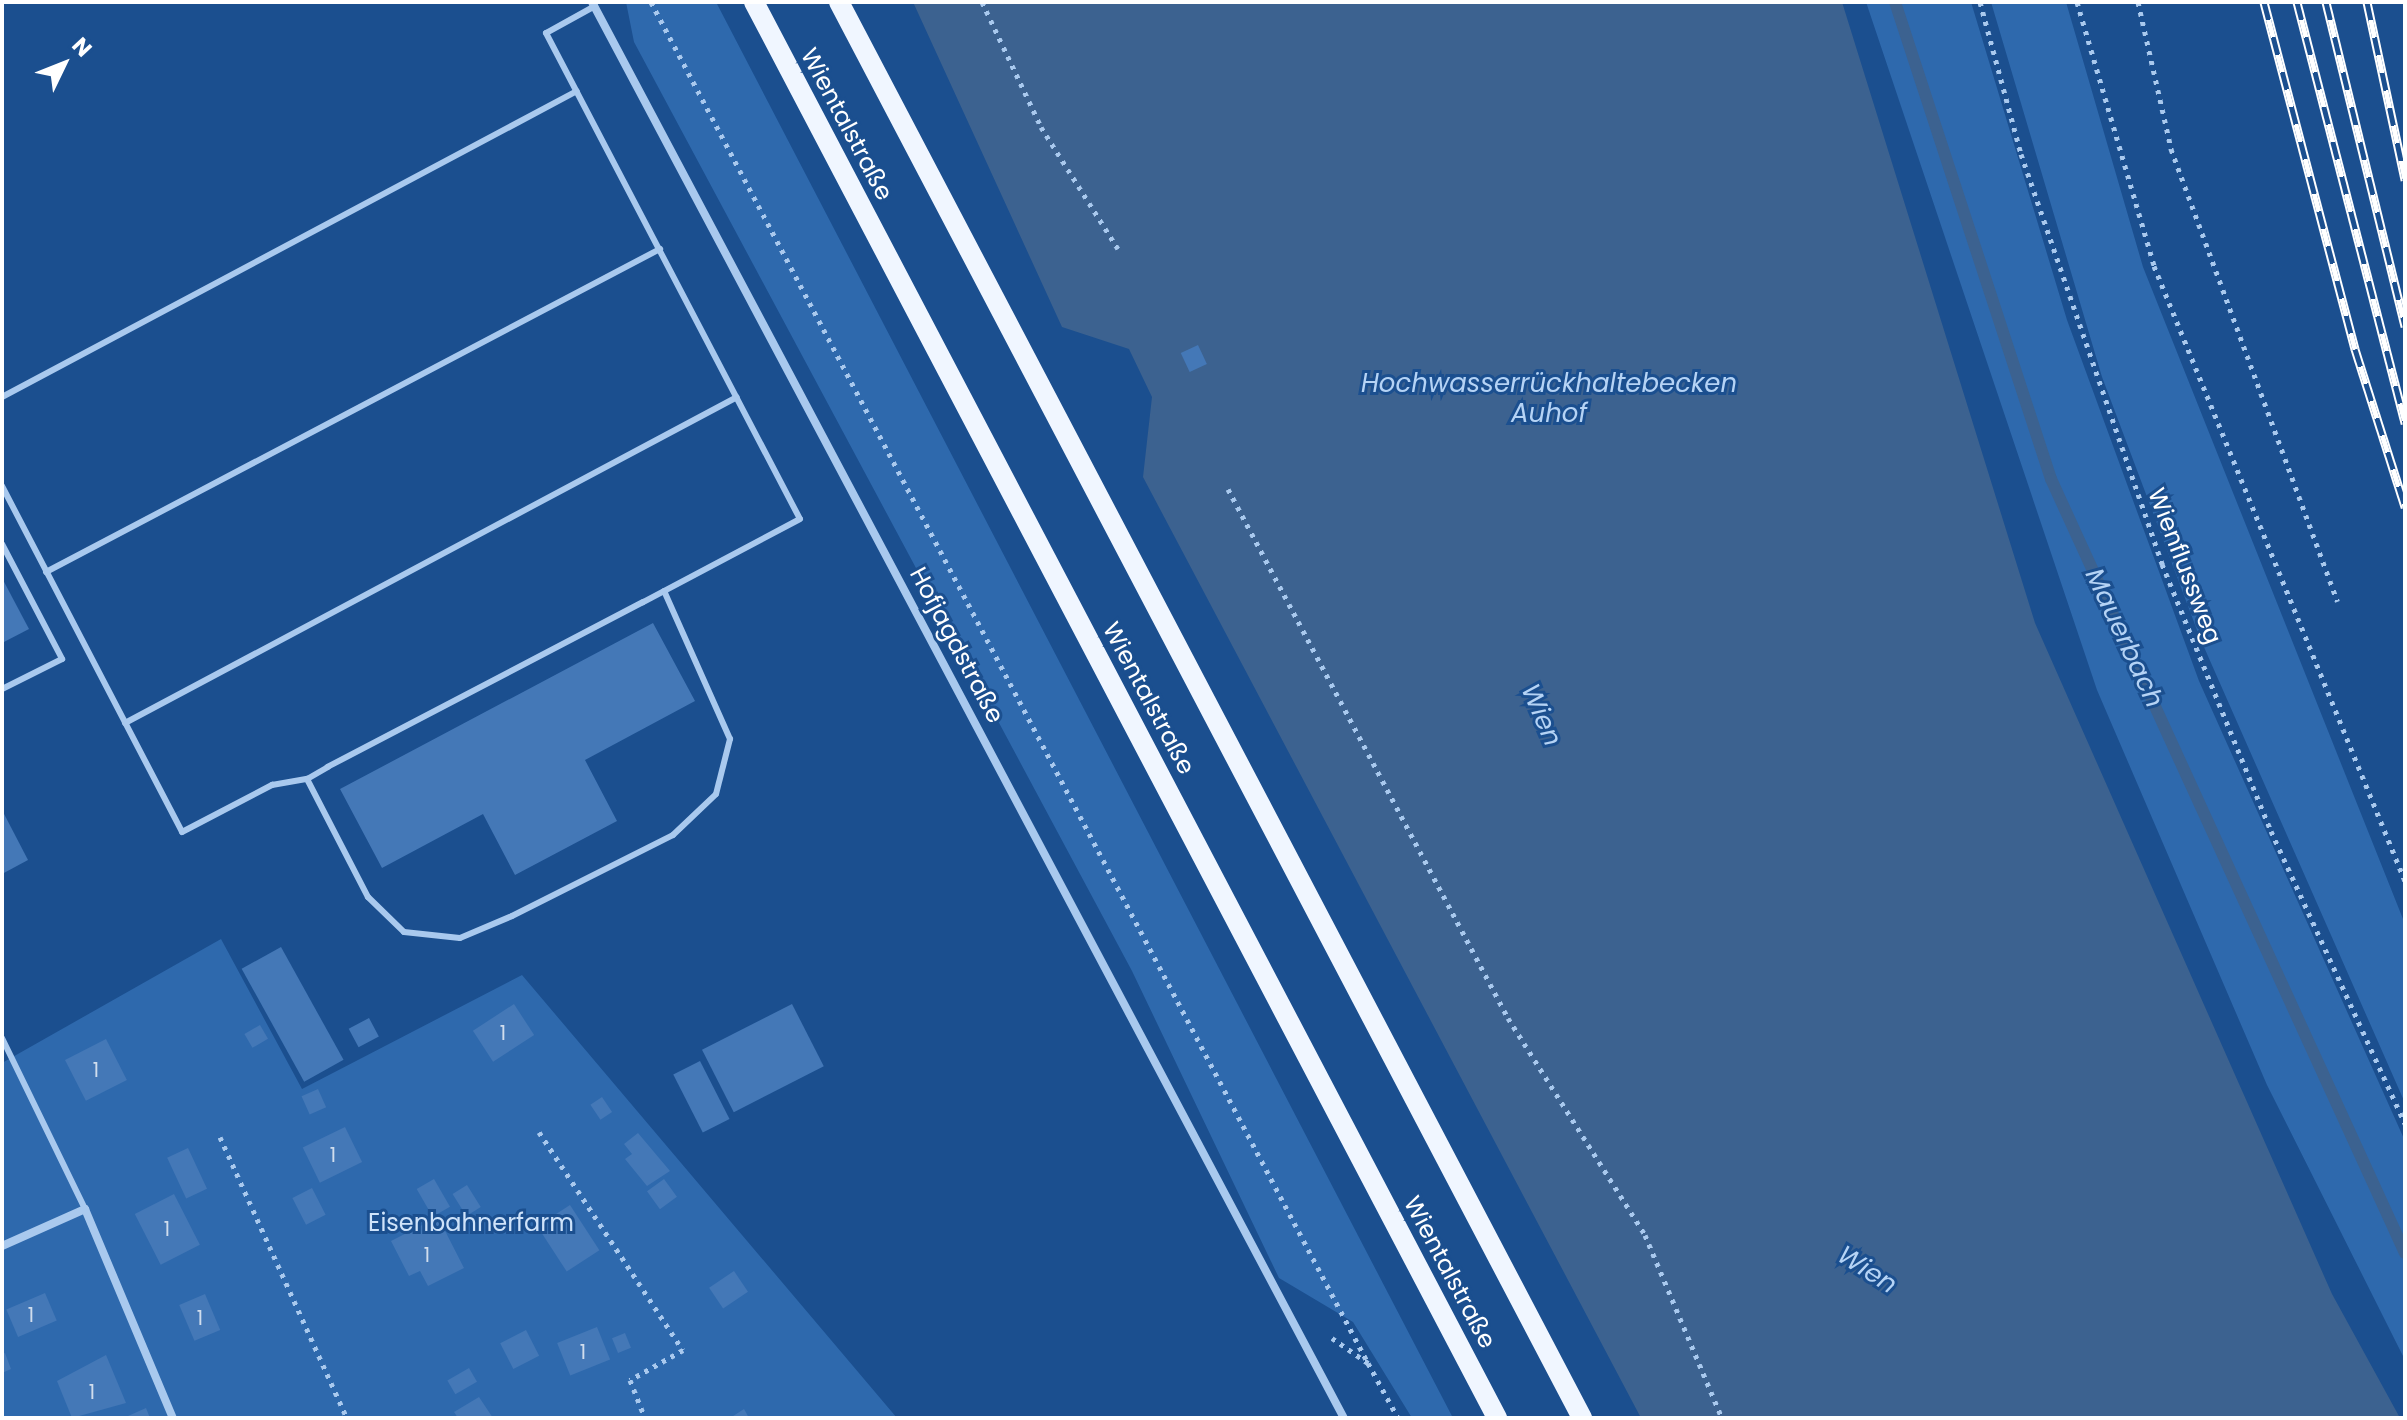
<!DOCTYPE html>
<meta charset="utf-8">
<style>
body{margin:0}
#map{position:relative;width:2407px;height:1420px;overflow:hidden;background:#1b4f8f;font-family:Poppins,sans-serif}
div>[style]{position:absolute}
.green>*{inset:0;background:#2e69ad}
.water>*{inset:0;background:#3c6290}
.stream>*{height:12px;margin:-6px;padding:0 6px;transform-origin:6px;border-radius:6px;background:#3c6290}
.building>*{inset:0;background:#4478b7;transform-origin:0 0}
.path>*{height:5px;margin-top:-2.5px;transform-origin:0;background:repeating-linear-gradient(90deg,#a9c9ee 0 4px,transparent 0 10px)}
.lane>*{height:6px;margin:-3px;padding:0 3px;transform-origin:3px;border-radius:3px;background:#a9c9ee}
.street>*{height:8px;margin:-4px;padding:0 4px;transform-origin:4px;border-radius:4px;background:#a9c9ee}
.primary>*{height:20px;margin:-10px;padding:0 10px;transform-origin:10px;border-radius:10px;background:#f0f6ff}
.rail>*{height:9px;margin-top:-4.5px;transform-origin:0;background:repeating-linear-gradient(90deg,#1b4f8f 0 18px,#fff 0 36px);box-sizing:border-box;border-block:2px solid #fff}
span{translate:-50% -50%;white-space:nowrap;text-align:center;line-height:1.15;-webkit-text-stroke:6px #1b4f8f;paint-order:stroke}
.number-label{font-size:20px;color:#d0dded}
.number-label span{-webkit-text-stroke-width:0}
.street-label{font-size:24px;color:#fff}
.park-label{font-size:24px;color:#cfe3fa}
.water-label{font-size:26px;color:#b5d3f5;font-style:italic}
.frame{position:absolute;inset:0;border:4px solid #fff;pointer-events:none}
.north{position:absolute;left:24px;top:24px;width:80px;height:80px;-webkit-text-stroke:6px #1b4f8f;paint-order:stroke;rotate:47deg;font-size:22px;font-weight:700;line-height:32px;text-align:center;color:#fff}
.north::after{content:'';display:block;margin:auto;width:28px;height:36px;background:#fff;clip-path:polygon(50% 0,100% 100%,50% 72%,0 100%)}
</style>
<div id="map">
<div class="green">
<div style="clip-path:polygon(626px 2px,716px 2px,1453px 1418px,1412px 1418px,1353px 1322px,1279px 1278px,1132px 971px,634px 42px)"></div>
<div style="clip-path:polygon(1866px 2px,1971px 2px,2067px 320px,2199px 681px,2405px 1141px,2405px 1360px,2267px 1085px,2097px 690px)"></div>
<div style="clip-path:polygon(1991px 2px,2066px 2px,2143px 267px,2405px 924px,2405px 1103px,2200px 638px,2102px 377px)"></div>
<div style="clip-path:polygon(221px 939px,302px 1089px,522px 975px,897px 1418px,2px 1418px,2px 1063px)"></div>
</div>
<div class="water">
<div style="clip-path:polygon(913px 2px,1842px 2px,2035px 623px,2332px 1294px,2400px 1418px,1641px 1418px,1143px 477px,1152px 397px,1129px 349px,1062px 327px)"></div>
</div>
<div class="stream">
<div style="left:1895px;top:2px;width:502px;rotate:71.89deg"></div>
<div style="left:2051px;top:479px;width:851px;rotate:65.42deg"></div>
</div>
<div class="building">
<div style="left:1198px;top:345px;width:21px;height:19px;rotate:65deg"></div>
<div style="clip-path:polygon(2px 578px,29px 629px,2px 643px)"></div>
<div style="clip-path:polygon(653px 623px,695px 701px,585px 760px,617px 821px,515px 875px,483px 814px,382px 868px,340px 789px)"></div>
<div style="clip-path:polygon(2px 810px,28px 860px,2px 874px)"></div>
<div style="left:281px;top:947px;width:129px;height:45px;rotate:61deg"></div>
<div style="left:514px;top:1004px;width:37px;height:49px;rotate:57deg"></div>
<div style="left:792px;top:1004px;width:70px;height:101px;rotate:63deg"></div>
<div style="left:369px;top:1018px;width:21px;height:23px;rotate:62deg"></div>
<div style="left:260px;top:1025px;width:16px;height:18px;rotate:60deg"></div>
<div style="left:106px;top:1039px;width:46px;height:46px;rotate:63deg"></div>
<div style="left:700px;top:1061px;width:65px;height:30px;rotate:63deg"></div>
<div style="left:318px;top:1089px;width:20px;height:18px;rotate:66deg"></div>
<div style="left:602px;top:1097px;width:18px;height:14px;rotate:56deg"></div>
<div style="left:345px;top:1127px;width:39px;height:47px;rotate:64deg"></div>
<div style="clip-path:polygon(638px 1133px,670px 1171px,647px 1186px,625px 1159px,632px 1154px,624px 1144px)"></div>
<div style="left:188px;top:1148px;width:45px;height:23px;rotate:65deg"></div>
<div style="left:434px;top:1179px;width:32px;height:20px;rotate:60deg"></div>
<div style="left:664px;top:1179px;width:22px;height:21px;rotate:54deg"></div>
<div style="left:467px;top:1185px;width:26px;height:17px;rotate:58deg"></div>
<div style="left:312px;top:1188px;width:30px;height:22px;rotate:63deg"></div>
<div style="left:174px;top:1194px;width:57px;height:44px;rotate:63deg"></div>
<div style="left:570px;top:1205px;width:54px;height:39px;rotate:57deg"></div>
<div style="clip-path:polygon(438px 1217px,464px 1268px,428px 1286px,420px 1271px,409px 1276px,391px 1241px)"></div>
<div style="left:734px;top:1271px;width:25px;height:30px;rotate:56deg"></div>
<div style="left:45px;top:1293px;width:30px;height:42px;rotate:67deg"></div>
<div style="left:205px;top:1294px;width:39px;height:28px;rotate:67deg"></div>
<div style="left:597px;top:1327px;width:35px;height:43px;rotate:68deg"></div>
<div style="left:526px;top:1330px;width:29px;height:29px;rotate:63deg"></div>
<div style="left:625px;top:1333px;width:16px;height:14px;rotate:68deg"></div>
<div style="clip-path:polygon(5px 1353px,11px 1369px,2px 1373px,2px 1354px)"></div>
<div style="clip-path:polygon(106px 1355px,126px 1403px,72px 1418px,57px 1381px)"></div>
<div style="left:469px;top:1368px;width:16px;height:25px;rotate:60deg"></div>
<div style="clip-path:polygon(479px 1397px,493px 1418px,458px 1418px,454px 1412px)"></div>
<div style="clip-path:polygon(146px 1408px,150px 1418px,129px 1418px,128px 1416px)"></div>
<div style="clip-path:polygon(744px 1409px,749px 1418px,730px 1418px)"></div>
</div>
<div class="path">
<div style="left:651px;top:2px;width:1538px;rotate:62.22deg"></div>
<div style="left:982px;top:2px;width:138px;rotate:64.7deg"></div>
<div style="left:1041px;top:127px;width:144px;rotate:57.7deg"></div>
<div style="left:1980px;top:2px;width:157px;rotate:74.9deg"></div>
<div style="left:2021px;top:154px;width:434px;rotate:71deg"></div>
<div style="left:2162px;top:564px;width:288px;rotate:67.8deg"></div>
<div style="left:2271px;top:831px;width:322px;rotate:65.4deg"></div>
<div style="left:2077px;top:2px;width:275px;rotate:73.7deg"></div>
<div style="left:2154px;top:266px;width:664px;rotate:67.8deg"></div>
<div style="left:2138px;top:2px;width:151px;rotate:77.3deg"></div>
<div style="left:2171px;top:149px;width:482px;rotate:69.8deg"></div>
<div style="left:1228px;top:489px;width:599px;rotate:62.11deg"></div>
<div style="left:1508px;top:1018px;width:257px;rotate:57.7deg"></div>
<div style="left:1645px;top:1235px;width:199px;rotate:67.2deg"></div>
<div style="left:539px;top:1132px;width:261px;rotate:56.6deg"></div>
<div style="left:683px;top:1350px;width:61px;rotate:150.5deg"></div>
<div style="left:630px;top:1380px;width:41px;rotate:68.5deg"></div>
<div style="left:220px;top:1137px;width:308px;rotate:65.7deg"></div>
<div style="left:1332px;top:1338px;width:44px;rotate:34.8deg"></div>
<div style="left:1368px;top:1363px;width:63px;rotate:61.4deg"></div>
</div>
<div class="lane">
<div style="left:595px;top:6px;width:56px;rotate:151.1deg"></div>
<div style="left:546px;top:33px;width:548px;rotate:62.41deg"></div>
<div style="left:800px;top:519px;width:178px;rotate:152.1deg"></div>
<div style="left:643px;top:602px;width:356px;rotate:152.4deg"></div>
<div style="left:328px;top:767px;width:24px;rotate:150deg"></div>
<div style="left:307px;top:779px;width:133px;rotate:62.7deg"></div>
<div style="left:368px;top:897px;width:50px;rotate:44.2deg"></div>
<div style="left:404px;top:932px;width:56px;rotate:6.1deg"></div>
<div style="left:460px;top:938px;width:56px;rotate:-22.9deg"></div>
<div style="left:512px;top:916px;width:180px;rotate:-26.7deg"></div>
<div style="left:673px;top:835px;width:59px;rotate:-43.6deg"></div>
<div style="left:716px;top:794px;width:57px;rotate:-75.7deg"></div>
<div style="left:730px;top:739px;width:162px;rotate:-114deg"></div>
<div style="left:2px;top:397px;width:651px;rotate:-28.02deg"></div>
<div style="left:2px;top:486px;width:390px;rotate:62.5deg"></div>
<div style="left:182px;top:832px;width:102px;rotate:-27.6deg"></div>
<div style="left:272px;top:785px;width:36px;rotate:-10deg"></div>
<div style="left:2px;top:544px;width:130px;rotate:62.4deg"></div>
<div style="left:62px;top:659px;width:67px;rotate:153.4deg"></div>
<div style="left:46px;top:572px;width:694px;rotate:-27.75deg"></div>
<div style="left:125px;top:723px;width:693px;rotate:-28.04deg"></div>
<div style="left:2px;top:1038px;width:190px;rotate:64.1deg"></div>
</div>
<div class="street">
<div style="left:592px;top:2px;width:1603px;rotate:62.03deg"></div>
<div style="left:2px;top:1246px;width:91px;rotate:-24deg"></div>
<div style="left:85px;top:1209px;width:227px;rotate:67.2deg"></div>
</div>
<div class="primary">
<div style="left:754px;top:2px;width:1599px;rotate:62.31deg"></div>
<div style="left:839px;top:2px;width:1599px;rotate:62.31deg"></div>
</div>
<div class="rail">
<div style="left:2264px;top:2px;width:359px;rotate:75.3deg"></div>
<div style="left:2355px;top:349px;width:166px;rotate:72.4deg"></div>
<div style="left:2297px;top:2px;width:435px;rotate:75.6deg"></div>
<div style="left:2326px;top:2px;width:334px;rotate:76.3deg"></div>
<div style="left:2367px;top:2px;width:182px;rotate:77.9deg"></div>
</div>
<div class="number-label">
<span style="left:503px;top:1033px">1</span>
<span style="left:96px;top:1070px">1</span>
<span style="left:333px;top:1155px">1</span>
<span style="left:167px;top:1229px">1</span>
<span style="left:427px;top:1255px">1</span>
<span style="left:31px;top:1315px">1</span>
<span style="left:200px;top:1318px">1</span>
<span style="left:583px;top:1352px">1</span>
<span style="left:92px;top:1392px">1</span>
</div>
<div class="street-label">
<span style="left:847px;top:124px;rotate:62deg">Wientalstraße</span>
<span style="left:2185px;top:566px;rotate:69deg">Wienflussweg</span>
<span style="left:957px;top:645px;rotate:62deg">Hofjagdstraße</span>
<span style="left:1149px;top:698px;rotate:62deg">Wientalstraße</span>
<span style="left:1450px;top:1272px;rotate:62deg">Wientalstraße</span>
</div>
<div class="park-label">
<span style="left:471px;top:1223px">Eisenbahnerfarm</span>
</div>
<div class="water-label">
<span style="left:1549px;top:399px">Hochwasserrückhaltebecken<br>Auhof</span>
<span style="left:2124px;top:638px;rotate:65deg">Mauerbach</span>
<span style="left:1541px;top:715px;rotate:67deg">Wien</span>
<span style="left:1867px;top:1270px;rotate:33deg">Wien</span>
</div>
<div class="frame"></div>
<div class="north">N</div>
</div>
